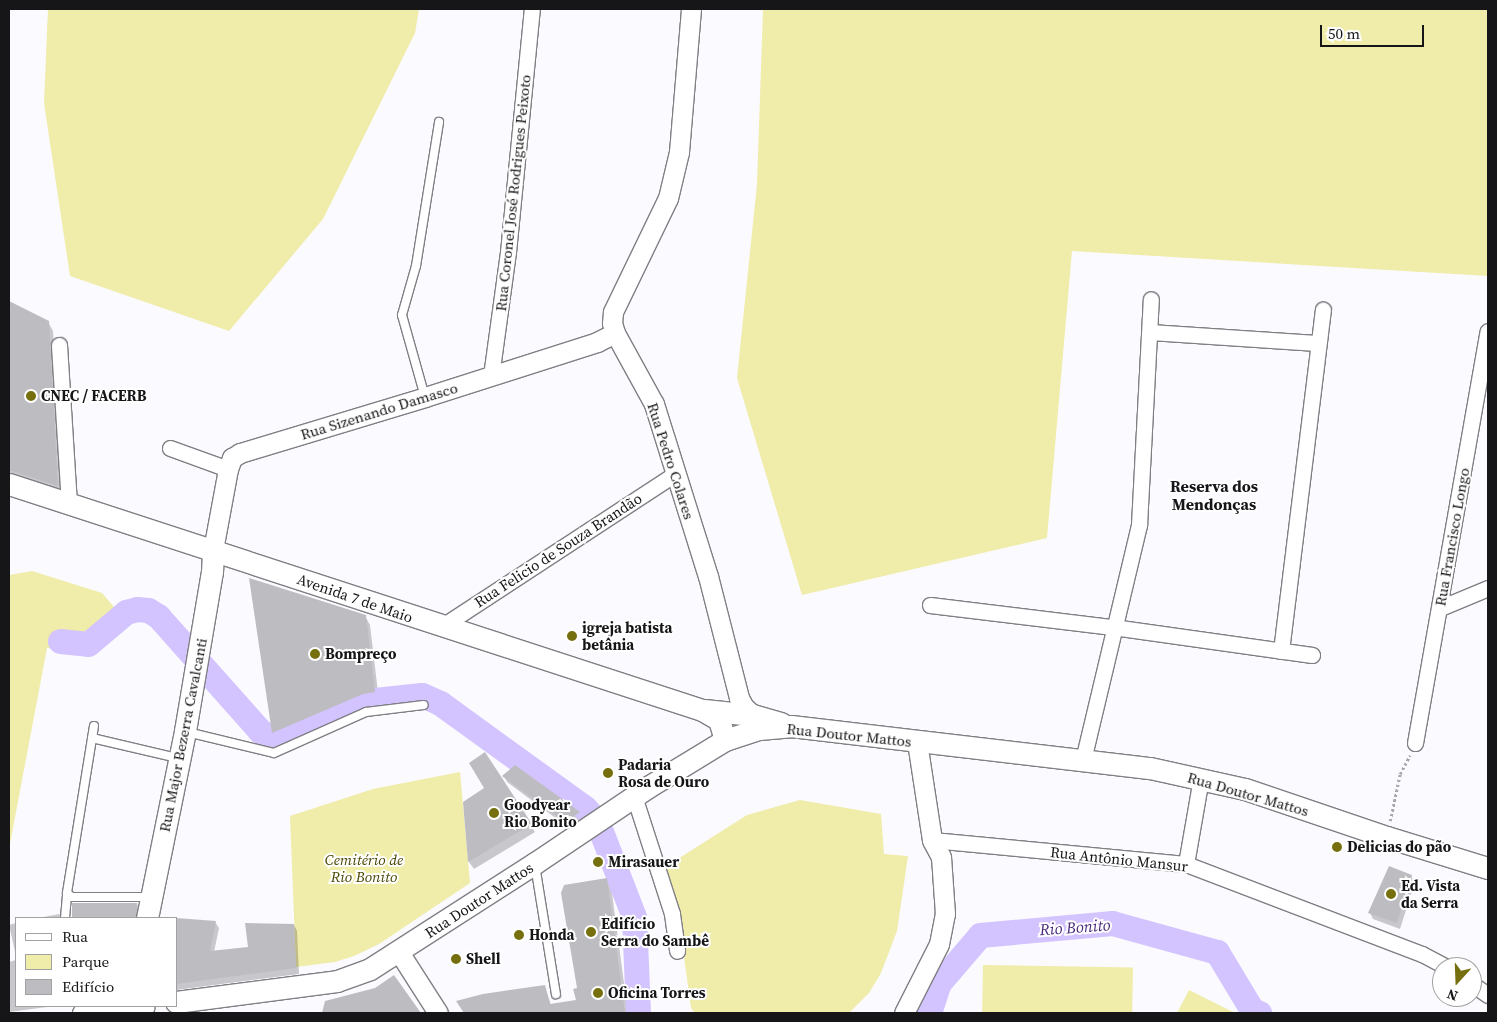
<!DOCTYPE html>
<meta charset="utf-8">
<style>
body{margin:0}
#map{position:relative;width:1497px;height:1022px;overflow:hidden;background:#fbfaff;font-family:"Source Serif 4",serif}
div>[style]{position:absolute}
.green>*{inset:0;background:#f0eca9;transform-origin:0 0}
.shadow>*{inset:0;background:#0003}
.river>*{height:25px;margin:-12.5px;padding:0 12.5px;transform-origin:12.5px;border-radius:12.5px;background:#d3c4ff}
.building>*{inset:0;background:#bdbcc1;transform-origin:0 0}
.path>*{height:2.5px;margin-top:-1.25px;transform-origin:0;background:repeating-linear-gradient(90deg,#a8a7ab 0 2.5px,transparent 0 5px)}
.roads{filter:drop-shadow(1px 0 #807f84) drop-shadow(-1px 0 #807f84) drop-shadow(0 1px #807f84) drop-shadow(0 -1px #807f84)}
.service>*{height:8px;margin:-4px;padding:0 4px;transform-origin:4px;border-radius:4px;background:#fff}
.minor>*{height:15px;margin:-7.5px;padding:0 7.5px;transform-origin:7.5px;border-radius:7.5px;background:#fff}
.tertiary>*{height:19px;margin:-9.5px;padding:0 9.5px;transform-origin:9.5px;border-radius:9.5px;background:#fff}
.secondary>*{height:21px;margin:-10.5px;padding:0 10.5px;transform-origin:10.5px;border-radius:10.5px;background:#fff}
.dots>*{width:14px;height:14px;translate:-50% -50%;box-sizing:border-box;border:2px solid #fff;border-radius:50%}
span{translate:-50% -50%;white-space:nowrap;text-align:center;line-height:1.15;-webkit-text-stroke:4px #fff;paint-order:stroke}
.street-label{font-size:15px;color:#161517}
.poi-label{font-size:15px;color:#161517;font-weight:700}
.left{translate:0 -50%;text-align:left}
.park-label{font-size:15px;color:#4c4704;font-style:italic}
.neighbourhood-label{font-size:16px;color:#161517;font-weight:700}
.water-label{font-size:16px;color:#49297c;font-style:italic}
.frame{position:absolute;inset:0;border:10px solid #161517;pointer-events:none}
.legend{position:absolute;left:15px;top:917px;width:162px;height:90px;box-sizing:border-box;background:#fff;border:1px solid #a2a1a2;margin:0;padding:6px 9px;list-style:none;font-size:15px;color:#161517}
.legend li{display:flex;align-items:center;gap:10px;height:25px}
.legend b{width:25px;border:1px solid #a2a1a2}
.north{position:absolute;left:1432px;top:957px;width:50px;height:50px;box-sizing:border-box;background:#fff;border:1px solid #a2a1a2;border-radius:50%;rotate:200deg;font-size:14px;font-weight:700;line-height:20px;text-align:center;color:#161517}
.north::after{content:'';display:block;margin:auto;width:18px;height:22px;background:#766f0e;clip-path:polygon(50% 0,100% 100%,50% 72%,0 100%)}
.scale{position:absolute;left:1320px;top:25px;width:104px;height:22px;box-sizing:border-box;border:2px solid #161517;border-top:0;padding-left:6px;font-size:15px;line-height:18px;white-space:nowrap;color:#161517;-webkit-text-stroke:4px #fff;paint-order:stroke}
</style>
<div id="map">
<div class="green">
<div style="clip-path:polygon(48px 9px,419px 9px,415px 33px,323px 219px,229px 331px,70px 276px,44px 103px)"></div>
<div style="clip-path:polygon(763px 9px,1488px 9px,1488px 276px,1072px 251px,1047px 538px,802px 595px,737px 378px,757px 184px)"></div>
<div style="clip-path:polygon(32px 571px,102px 593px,126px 621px,90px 650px,47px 648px,9px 849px,9px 575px)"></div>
<div style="clip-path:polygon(460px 772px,470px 883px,379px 944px,354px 956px,335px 962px,296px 967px,290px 816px,373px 789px)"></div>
<div style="clip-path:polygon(800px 800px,881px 814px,884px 854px,908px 856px,897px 931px,881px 973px,869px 993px,849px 1013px,695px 1013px,691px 1008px,678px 913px,662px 869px,747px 815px)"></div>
<div style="left:983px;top:965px;width:150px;height:48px;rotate:1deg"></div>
<div style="clip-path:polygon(1189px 990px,1235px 1013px,1177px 1013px)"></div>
</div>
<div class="shadow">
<div style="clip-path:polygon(9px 302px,48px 322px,53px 331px,63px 494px,9px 477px)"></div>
<div style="clip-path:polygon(365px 616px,370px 625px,379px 701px,368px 702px,278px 740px,273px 732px)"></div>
<div style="clip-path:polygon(485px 754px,535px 832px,474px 869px,469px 862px,464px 802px,485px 789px)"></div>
<div style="clip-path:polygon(515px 767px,579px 813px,583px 819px,569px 828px,507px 782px,504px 776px)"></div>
<div style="clip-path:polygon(1411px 876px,1415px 882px,1400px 929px,1373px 919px,1370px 913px)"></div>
<div style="clip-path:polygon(607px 879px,611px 886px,628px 1013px,465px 1013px,458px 1001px,545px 987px,551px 1005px,577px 1001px,578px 989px)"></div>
<div style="clip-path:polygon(73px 904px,137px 904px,140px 910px,139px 918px,72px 918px)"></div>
<div style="clip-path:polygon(59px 914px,62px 918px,38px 918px)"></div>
<div style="clip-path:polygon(176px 919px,215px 922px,219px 928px,214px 952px,250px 949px,294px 925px,297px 931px,299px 974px,176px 990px)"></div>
<div style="clip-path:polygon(16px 923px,16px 956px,9px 925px)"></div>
<div style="clip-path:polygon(16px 960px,16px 1006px,55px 1006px,9px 1012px,9px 962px)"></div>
<div style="clip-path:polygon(394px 976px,420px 1013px,324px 1013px,326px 1002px,375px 989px)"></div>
</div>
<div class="river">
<div style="left:60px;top:641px;width:28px;rotate:6deg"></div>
<div style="left:88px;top:644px;width:50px;rotate:-40.1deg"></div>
<div style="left:126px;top:612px;width:11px;rotate:-15deg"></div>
<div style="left:137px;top:609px;width:11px;rotate:5deg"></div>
<div style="left:148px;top:610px;width:12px;rotate:31deg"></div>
<div style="left:158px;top:616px;width:154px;rotate:48.4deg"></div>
<div style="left:260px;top:731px;width:8px;rotate:30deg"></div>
<div style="left:267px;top:735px;width:9px"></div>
<div style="left:276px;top:735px;width:95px;rotate:-20.9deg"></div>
<div style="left:365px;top:701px;width:57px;rotate:-6deg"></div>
<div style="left:422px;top:695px;width:20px;rotate:24deg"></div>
<div style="left:440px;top:703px;width:179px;rotate:35.9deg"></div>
<div style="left:585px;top:808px;width:18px;rotate:47deg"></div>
<div style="left:597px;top:821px;width:103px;rotate:68.9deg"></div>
<div style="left:634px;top:917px;width:96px;rotate:87.6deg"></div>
<div style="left:929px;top:1013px;width:32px;rotate:-72deg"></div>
<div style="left:939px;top:983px;width:63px;rotate:-49.5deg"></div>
<div style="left:980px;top:935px;width:133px;rotate:-5.2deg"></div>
<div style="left:1112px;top:923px;width:109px;rotate:15.4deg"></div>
<div style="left:1217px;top:952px;width:68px;rotate:58.9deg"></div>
<div style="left:1252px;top:1010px;width:8px;rotate:23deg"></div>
</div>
<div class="building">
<div style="clip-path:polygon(9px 301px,49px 321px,58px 486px,9px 470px)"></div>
<div style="clip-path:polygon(249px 578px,366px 615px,375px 692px,363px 694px,272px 733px)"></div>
<div style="clip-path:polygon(485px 752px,532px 824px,468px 862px,463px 802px,484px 788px,469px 763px)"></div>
<div style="clip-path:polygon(515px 765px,580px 812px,565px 822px,502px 776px)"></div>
<div style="clip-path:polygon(1389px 866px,1412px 875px,1397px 923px,1368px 913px)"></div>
<div style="clip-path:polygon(607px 878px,625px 1013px,464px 1013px,456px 1001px,483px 994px,545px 985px,550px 1004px,576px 1000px,573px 989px,577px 988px,561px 893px,564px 885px)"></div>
<div style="left:72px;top:903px;width:65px;height:15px"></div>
<div style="clip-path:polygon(176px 918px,216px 921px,210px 951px,248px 947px,245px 923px,294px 924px,296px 968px,176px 984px)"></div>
<div style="clip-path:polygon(394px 975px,421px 1013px,322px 1013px,325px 1001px,375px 988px)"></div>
</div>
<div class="path">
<div style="left:1390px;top:821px;width:48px;rotate:-78deg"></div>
<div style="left:1400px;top:774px;width:21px;rotate:-62deg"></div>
</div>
<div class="roads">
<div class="service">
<div style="left:425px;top:397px;width:85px;rotate:-105.7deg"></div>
<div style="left:402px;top:315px;width:51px;rotate:-74.1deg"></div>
<div style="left:416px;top:266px;width:146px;rotate:-80.9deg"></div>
<div style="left:94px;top:726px;width:169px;rotate:99.2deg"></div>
<div style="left:67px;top:893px;width:6px;rotate:39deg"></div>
<div style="left:72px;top:897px;width:77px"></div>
<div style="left:187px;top:732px;width:89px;rotate:13.6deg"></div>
<div style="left:274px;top:753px;width:101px;rotate:-24deg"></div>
<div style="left:366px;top:712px;width:58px;rotate:-6.9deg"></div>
<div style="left:92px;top:738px;width:87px;rotate:13.2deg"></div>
<div style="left:535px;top:865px;width:131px;rotate:80.8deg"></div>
<div style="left:65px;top:918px;width:25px;rotate:-85deg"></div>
</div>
<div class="minor">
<div style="left:1150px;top:332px;width:167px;rotate:3.8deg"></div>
<div style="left:59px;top:345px;width:159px;rotate:86.4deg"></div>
<div style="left:491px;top:376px;width:125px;rotate:-82.2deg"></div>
<div style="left:508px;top:252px;width:244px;rotate:-84.4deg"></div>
<div style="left:170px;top:448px;width:62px;rotate:19.9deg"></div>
<div style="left:930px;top:605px;width:184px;rotate:6.9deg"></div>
<div style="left:1113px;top:627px;width:201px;rotate:8deg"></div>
<div style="left:1440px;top:608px;width:52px;rotate:-22.6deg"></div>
<div style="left:441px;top:627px;width:281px;rotate:-33.2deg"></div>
<div style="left:1281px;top:651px;width:344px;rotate:-83deg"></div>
<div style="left:1415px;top:743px;width:418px;rotate:-80deg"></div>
<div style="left:1083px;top:760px;width:242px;rotate:-76.6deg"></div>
<div style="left:1139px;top:525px;width:226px;rotate:-87deg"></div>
<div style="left:634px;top:796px;width:124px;rotate:72.1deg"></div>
<div style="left:672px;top:914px;width:37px;rotate:82deg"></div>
<div style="left:932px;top:840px;width:255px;rotate:5.4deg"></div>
<div style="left:1186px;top:864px;width:253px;rotate:20.9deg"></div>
<div style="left:1422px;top:954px;width:27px;rotate:28deg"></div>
<div style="left:1186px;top:864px;width:87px;rotate:-80.1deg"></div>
<div style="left:1472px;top:984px;width:19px;rotate:35deg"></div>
</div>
<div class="tertiary">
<div style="left:691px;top:9px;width:144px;rotate:94.8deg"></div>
<div style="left:679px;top:152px;width:47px;rotate:103.4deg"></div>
<div style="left:668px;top:198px;width:127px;rotate:115.8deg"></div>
<div style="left:613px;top:312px;width:11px;rotate:95deg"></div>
<div style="left:612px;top:323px;width:10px;rotate:73deg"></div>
<div style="left:615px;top:333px;width:81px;rotate:61.2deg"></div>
<div style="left:654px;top:404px;width:180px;rotate:72.6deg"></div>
<div style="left:708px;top:576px;width:126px;rotate:75.7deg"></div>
<div style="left:739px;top:698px;width:10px;rotate:61deg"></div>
<div style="left:744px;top:707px;width:12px;rotate:42deg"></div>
<div style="left:213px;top:550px;width:82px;rotate:-79.5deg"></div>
<div style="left:228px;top:469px;width:12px;rotate:-70deg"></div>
<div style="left:232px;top:458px;width:9px;rotate:-32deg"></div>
<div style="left:240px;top:453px;width:193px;rotate:-16.8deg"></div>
<div style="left:425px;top:397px;width:181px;rotate:-17.7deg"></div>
<div style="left:597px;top:342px;width:20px;rotate:-27deg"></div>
<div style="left:399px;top:952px;width:72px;rotate:57.4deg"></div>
<div style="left:904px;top:1013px;width:77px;rotate:-63.1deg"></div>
<div style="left:939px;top:944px;width:31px;rotate:-79deg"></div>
<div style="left:945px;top:914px;width:57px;rotate:-94deg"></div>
<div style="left:941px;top:857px;width:19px;rotate:-118deg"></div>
<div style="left:932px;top:840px;width:99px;rotate:-98.7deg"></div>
</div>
<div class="secondary">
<div style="left:9px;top:484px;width:729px;rotate:18.06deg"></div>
<div style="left:702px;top:710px;width:20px;rotate:30deg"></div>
<div style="left:719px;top:720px;width:21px;rotate:73deg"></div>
<div style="left:704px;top:710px;width:49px;rotate:5.8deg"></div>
<div style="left:753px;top:715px;width:29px;rotate:16deg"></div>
<div style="left:147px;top:918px;width:191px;rotate:-78.5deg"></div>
<div style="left:185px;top:731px;width:161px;rotate:-80.4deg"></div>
<div style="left:212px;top:572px;width:22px;rotate:-87deg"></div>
<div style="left:176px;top:1002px;width:162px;rotate:-7.4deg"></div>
<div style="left:337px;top:981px;width:35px;rotate:-20deg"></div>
<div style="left:370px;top:969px;width:196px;rotate:-32.7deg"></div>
<div style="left:535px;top:863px;width:136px;rotate:-33.9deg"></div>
<div style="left:648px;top:787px;width:90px;rotate:-31.4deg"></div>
<div style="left:725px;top:740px;width:36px;rotate:-18deg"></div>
<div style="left:759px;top:729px;width:32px;rotate:-5deg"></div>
<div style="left:791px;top:726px;width:361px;rotate:6.7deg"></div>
<div style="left:1150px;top:768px;width:97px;rotate:12.5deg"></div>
<div style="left:1245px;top:789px;width:150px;rotate:18.7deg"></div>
<div style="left:1387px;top:837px;width:106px;rotate:17.1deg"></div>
<div style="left:83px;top:1013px;width:61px;rotate:-6.5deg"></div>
</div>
</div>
<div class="dots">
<div style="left:31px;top:396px;background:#766f0e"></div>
<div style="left:572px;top:636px;background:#766f0e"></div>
<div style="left:315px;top:654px;background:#766f0e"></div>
<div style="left:608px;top:773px;background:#766f0e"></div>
<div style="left:494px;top:813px;background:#766f0e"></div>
<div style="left:1337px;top:847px;background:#766f0e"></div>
<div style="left:598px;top:862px;background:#766f0e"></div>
<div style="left:1391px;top:894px;background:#766f0e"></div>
<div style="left:591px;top:932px;background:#766f0e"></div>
<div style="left:519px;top:935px;background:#766f0e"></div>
<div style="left:456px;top:959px;background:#766f0e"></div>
<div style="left:598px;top:993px;background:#766f0e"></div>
</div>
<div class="street-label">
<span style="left:513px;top:193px;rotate:-84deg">Rua Coronel José Rodrigues Peixoto</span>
<span style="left:379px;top:411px;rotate:-17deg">Rua Sizenando Damasco</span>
<span style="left:671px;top:461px;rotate:72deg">Rua Pedro Colares</span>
<span style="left:1452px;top:537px;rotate:-80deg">Rua Francisco Longo</span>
<span style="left:558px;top:550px;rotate:-33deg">Rua Felicio de Souza Brandão</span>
<span style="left:355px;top:598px;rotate:19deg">Avenida 7 de Maio</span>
<span style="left:183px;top:735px;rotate:-79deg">Rua Major Bezerra Cavalcanti</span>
<span style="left:849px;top:735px;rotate:6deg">Rua Doutor Mattos</span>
<span style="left:1248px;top:794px;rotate:16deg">Rua Doutor Mattos</span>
<span style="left:1119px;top:859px;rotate:6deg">Rua Antônio Mansur</span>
<span style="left:479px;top:900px;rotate:-33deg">Rua Doutor Mattos</span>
</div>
<div class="poi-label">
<span class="left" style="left:41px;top:396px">CNEC / FACERB</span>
<span class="left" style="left:582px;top:636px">igreja batista<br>betânia</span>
<span class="left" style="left:325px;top:654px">Bompreço</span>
<span class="left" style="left:618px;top:773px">Padaria<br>Rosa de Ouro</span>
<span class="left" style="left:504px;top:813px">Goodyear<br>Rio Bonito</span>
<span class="left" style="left:1347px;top:847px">Delicias do pão</span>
<span class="left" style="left:608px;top:862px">Mirasauer</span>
<span class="left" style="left:1401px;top:894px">Ed. Vista<br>da Serra</span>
<span class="left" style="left:601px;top:932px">Edifício<br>Serra do Sambê</span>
<span class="left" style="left:529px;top:935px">Honda</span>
<span class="left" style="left:466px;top:959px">Shell</span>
<span class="left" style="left:608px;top:993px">Oficina Torres</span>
</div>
<div class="park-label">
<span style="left:364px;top:868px">Cemitério de<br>Rio Bonito</span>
</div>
<div class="neighbourhood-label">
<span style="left:1214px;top:495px">Reserva dos<br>Mendonças</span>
</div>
<div class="water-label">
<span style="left:1075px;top:927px;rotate:-4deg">Rio Bonito</span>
</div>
<div class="frame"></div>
<ul class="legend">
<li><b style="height:6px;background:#fff"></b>Rua</li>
<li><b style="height:14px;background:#f0eca9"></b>Parque</li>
<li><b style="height:14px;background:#bdbcc1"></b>Edifício</li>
</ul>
<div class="north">N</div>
<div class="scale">50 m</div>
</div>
